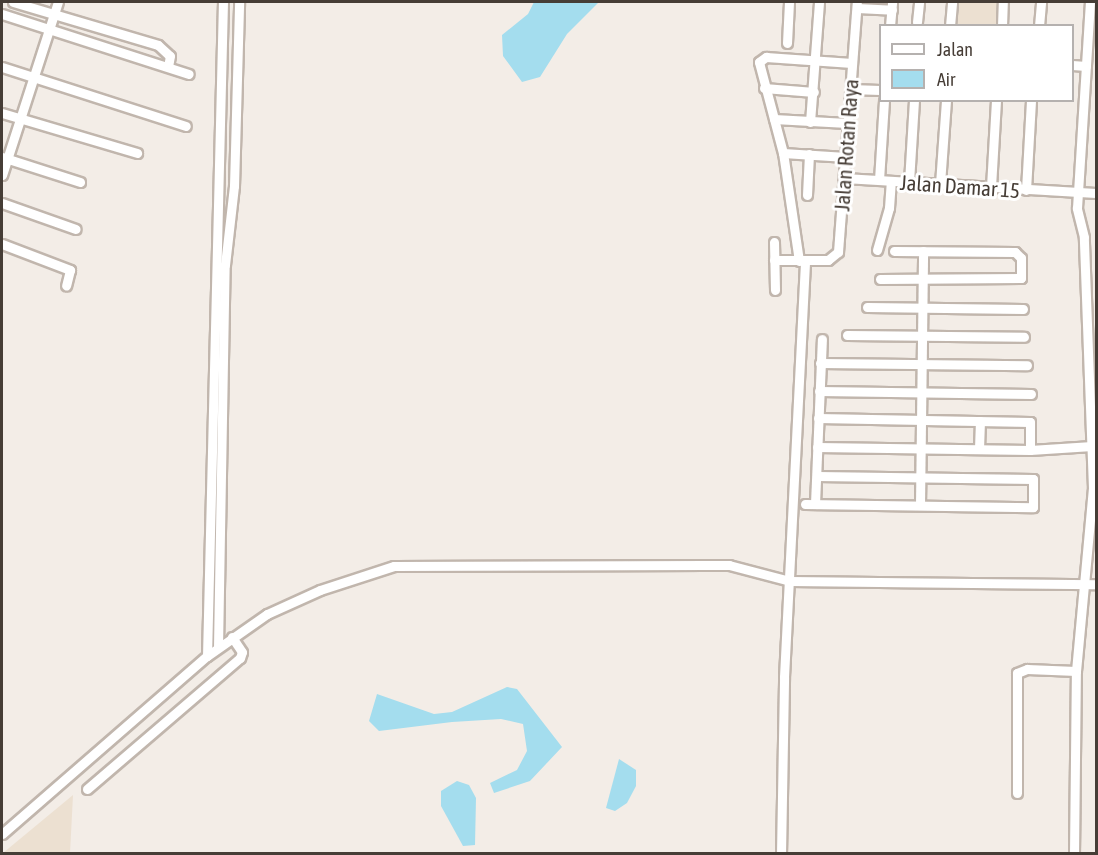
<!DOCTYPE html>
<style>
body{margin:0}
#map{position:relative;width:1098px;height:855px;overflow:hidden;background:#f3ede7;font-family:"Asap Condensed",sans-serif}
div>[style]{position:absolute}
.education>*{inset:0;background:#ece0d1;transform-origin:0 0}
.water>*{inset:0;background:#a4ddee}
.roads{filter:drop-shadow(2px 0 #c1b6ad) drop-shadow(-2px 0 #c1b6ad) drop-shadow(0 2px #c1b6ad) drop-shadow(0 -2px #c1b6ad)}
.minor>*{height:9px;margin:-4.5px;padding:0 4.5px;transform-origin:4.5px;border-radius:4.5px;background:#fff}
span{translate:-50% -50%;white-space:nowrap;text-align:center;line-height:1.15;-webkit-text-stroke:6px #fff;paint-order:stroke}
.street-label{font-size:21px;color:#463d36}
.frame{position:absolute;inset:0;border:3px solid #463d36;pointer-events:none}
.legend{position:absolute;left:879px;top:24px;width:195px;height:78px;box-sizing:border-box;background:#fff;border:2px solid #b5b1af;margin:0;padding:8px 10px;list-style:none;font-size:18px;color:#463d36}
.legend li{display:flex;align-items:center;gap:12px;height:30px}
.legend b{width:30px;border:2px solid #b5b1af}
</style>
<div id="map">
<div class="education">
<div style="left:953px;top:2px;width:48px;height:24px"></div>
<div style="clip-path:polygon(73px 795px,70px 853px,3px 853px)"></div>
</div>
<div class="water">
<div style="clip-path:polygon(534px 2px,599px 2px,567px 34px,540px 77px,522px 82px,503px 56px,502px 35px,528px 14px)"></div>
<div style="clip-path:polygon(507px 687px,517px 689px,562px 747px,530px 781px,494px 793px,490px 783px,517px 770px,527px 751px,523px 724px,501px 719px,452px 722px,379px 731px,369px 721px,377px 694px,434px 714px,452px 712px)"></div>
<div style="clip-path:polygon(619px 759px,636px 770px,636px 786px,627px 803px,615px 811px,606px 808px)"></div>
<div style="clip-path:polygon(457px 781px,469px 785px,476px 798px,475px 845px,463px 846px,441px 806px,441px 791px)"></div>
</div>
<div class="roads">
<div class="minor">
<div style="left:13px;top:2px;width:151px;rotate:16.5deg"></div>
<div style="left:158px;top:45px;width:16px;rotate:43deg"></div>
<div style="left:170px;top:56px;width:10px;rotate:101deg"></div>
<div style="left:857px;top:8px;width:35px;rotate:3deg"></div>
<div style="left:2px;top:14px;width:196px;rotate:17.8deg"></div>
<div style="left:917px;top:22px;width:20px;rotate:-84deg"></div>
<div style="left:890px;top:26px;width:24px;rotate:-85deg"></div>
<div style="left:950px;top:26px;width:24px;rotate:-85deg"></div>
<div style="left:1002px;top:26px;width:24px;rotate:-88deg"></div>
<div style="left:1039px;top:26px;width:24px;rotate:-85deg"></div>
<div style="left:787px;top:43px;width:41px;rotate:-87.2deg"></div>
<div style="left:1072px;top:65px;width:14px;rotate:4deg"></div>
<div style="left:2px;top:67px;width:193px;rotate:17.8deg"></div>
<div style="left:764px;top:88px;width:50px;rotate:4.6deg"></div>
<div style="left:850px;top:89px;width:30px;rotate:2deg"></div>
<div style="left:2px;top:113px;width:141px;rotate:16.5deg"></div>
<div style="left:774px;top:119px;width:73px;rotate:3.1deg"></div>
<div style="left:810px;top:122px;width:120px;rotate:-85.7deg"></div>
<div style="left:783px;top:153px;width:63px;rotate:3.6deg"></div>
<div style="left:2px;top:157px;width:82px;rotate:17.8deg"></div>
<div style="left:2px;top:175px;width:182px;rotate:-72.1deg"></div>
<div style="left:844px;top:178px;width:252px;rotate:3.4deg"></div>
<div style="left:879px;top:180px;width:80px;rotate:-86.4deg"></div>
<div style="left:909px;top:182px;width:82px;rotate:-86.5deg"></div>
<div style="left:940px;top:184px;width:84px;rotate:-85.9deg"></div>
<div style="left:991px;top:187px;width:87px;rotate:-86.7deg"></div>
<div style="left:1026px;top:190px;width:90px;rotate:-86.8deg"></div>
<div style="left:807px;top:195px;width:41px;rotate:-87.2deg"></div>
<div style="left:2px;top:203px;width:78px;rotate:19.4deg"></div>
<div style="left:774px;top:242px;width:48px;rotate:88.8deg"></div>
<div style="left:2px;top:244px;width:73px;rotate:20.9deg"></div>
<div style="left:70px;top:270px;width:16px;rotate:104deg"></div>
<div style="left:877px;top:250px;width:44px;rotate:-74.1deg"></div>
<div style="left:889px;top:208px;width:27px;rotate:-86deg"></div>
<div style="left:774px;top:260px;width:54px"></div>
<div style="left:828px;top:260px;width:13px;rotate:-39deg"></div>
<div style="left:838px;top:252px;width:251px;rotate:-85.7deg"></div>
<div style="left:799px;top:261px;width:109px;rotate:-98.4deg"></div>
<div style="left:783px;top:153px;width:94px;rotate:-104.8deg"></div>
<div style="left:759px;top:62px;width:9px;rotate:-36deg"></div>
<div style="left:766px;top:57px;width:86px;rotate:4deg"></div>
<div style="left:880px;top:279px;width:141px;rotate:-0.4deg"></div>
<div style="left:1021px;top:278px;width:20px;rotate:-90deg"></div>
<div style="left:1021px;top:258px;width:8px;rotate:-135deg"></div>
<div style="left:1015px;top:252px;width:121px;rotate:-179.5deg"></div>
<div style="left:867px;top:307px;width:156px;rotate:0.7deg"></div>
<div style="left:847px;top:335px;width:177px;rotate:0.6deg"></div>
<div style="left:820px;top:363px;width:207px;rotate:0.6deg"></div>
<div style="left:819px;top:391px;width:212px;rotate:0.8deg"></div>
<div style="left:818px;top:418px;width:212px;rotate:1.1deg"></div>
<div style="left:1030px;top:422px;width:28px;rotate:90deg"></div>
<div style="left:817px;top:447px;width:213px;rotate:0.8deg"></div>
<div style="left:1030px;top:450px;width:62px;rotate:-3.7deg"></div>
<div style="left:979px;top:449px;width:28px;rotate:-88deg"></div>
<div style="left:805px;top:504px;width:228px;rotate:0.8deg"></div>
<div style="left:1033px;top:507px;width:28px;rotate:-90deg"></div>
<div style="left:1033px;top:479px;width:216px;rotate:-179.2deg"></div>
<div style="left:815px;top:504px;width:165px;rotate:-87.6deg"></div>
<div style="left:920px;top:505px;width:254px;rotate:-89.3deg"></div>
<div style="left:218px;top:647px;width:382px;rotate:-89deg"></div>
<div style="left:225px;top:265px;width:80px;rotate:-83.5deg"></div>
<div style="left:234px;top:186px;width:184px;rotate:-88.4deg"></div>
<div style="left:207px;top:656px;width:654px;rotate:-88.6deg"></div>
<div style="left:87px;top:789px;width:201px;rotate:-40.6deg"></div>
<div style="left:240px;top:658px;width:6px;rotate:-72deg"></div>
<div style="left:242px;top:652px;width:18px;rotate:-124deg"></div>
<div style="left:1017px;top:793px;width:120px;rotate:-90deg"></div>
<div style="left:1017px;top:673px;width:11px;rotate:-22deg"></div>
<div style="left:1027px;top:669px;width:49px;rotate:2.3deg"></div>
<div style="left:2px;top:834px;width:271px;rotate:-41deg"></div>
<div style="left:207px;top:656px;width:73px;rotate:-35deg"></div>
<div style="left:267px;top:614px;width:58px;rotate:-24.4deg"></div>
<div style="left:320px;top:590px;width:78px;rotate:-18deg"></div>
<div style="left:394px;top:566px;width:311px;rotate:-0.2deg"></div>
<div style="left:705px;top:565px;width:24px"></div>
<div style="left:729px;top:565px;width:63px;rotate:14.7deg"></div>
<div style="left:790px;top:581px;width:306px;rotate:0.6deg"></div>
<div style="left:781px;top:854px;width:177px;rotate:-89deg"></div>
<div style="left:784px;top:677px;width:417px;rotate:-87.1deg"></div>
<div style="left:1074px;top:854px;width:183px;rotate:-89.4deg"></div>
<div style="left:1076px;top:671px;width:184px;rotate:-84.7deg"></div>
<div style="left:1093px;top:488px;width:251px;rotate:-92.1deg"></div>
<div style="left:1084px;top:237px;width:30px;rotate:-104deg"></div>
<div style="left:1077px;top:208px;width:206px;rotate:-86.4deg"></div>
</div>
</div>
<div class="street-label">
<span style="left:846px;top:145px;rotate:-86deg">Jalan Rotan Raya</span>
<span style="left:960px;top:186px;rotate:4deg">Jalan Damar 15</span>
</div>
<div class="frame"></div>
<ul class="legend">
<li><b style="height:8px;background:#fff"></b>Jalan</li>
<li><b style="height:16px;background:#a4ddee"></b>Air</li>
</ul>
</div>
